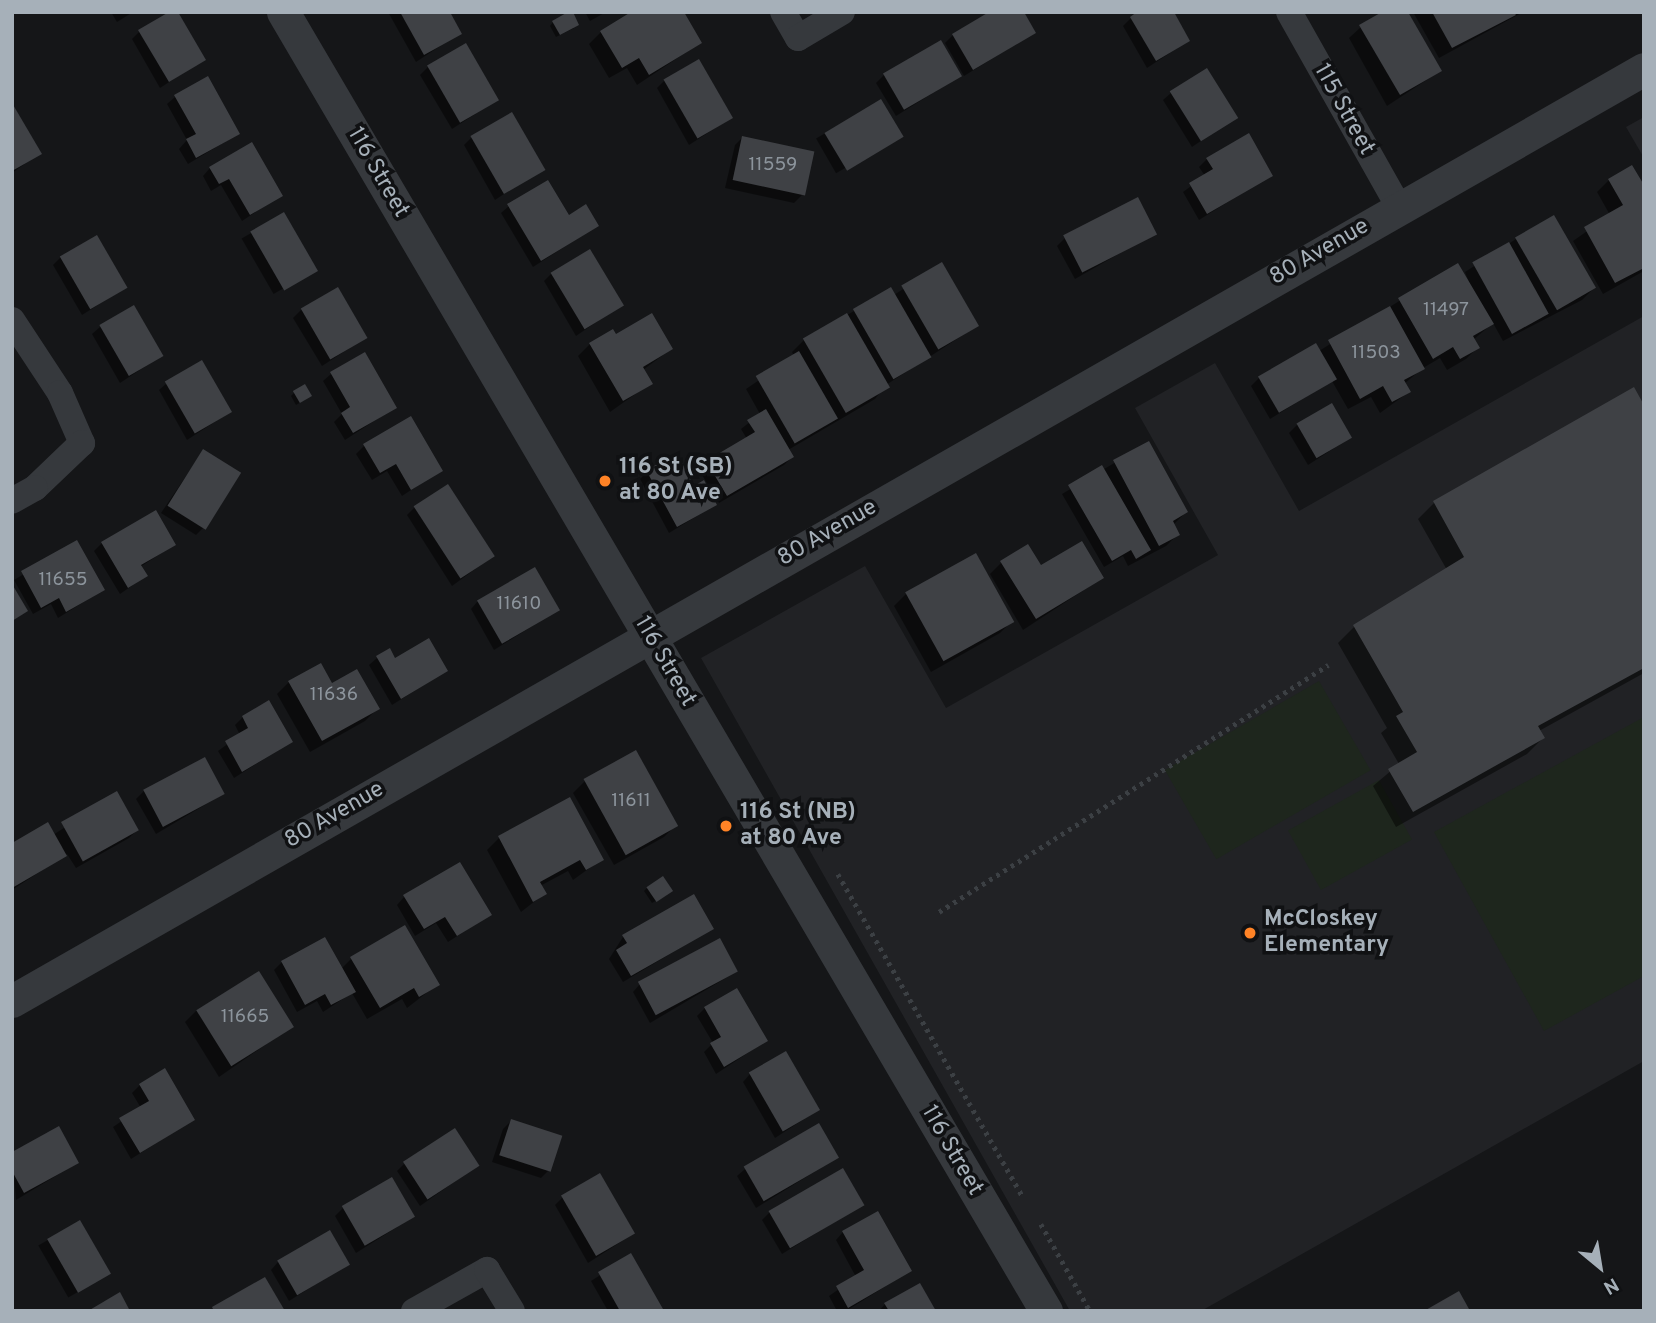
<!DOCTYPE html>
<style>
body{margin:0}
#map{position:relative;width:1656px;height:1323px;overflow:hidden;background:#151618;font-family:Overpass,sans-serif}
div>[style]{position:absolute}
.built>*{inset:0;background:#212225}
.green>*{inset:0;background:#1e261d;transform-origin:0 0}
.shadow>*{inset:0;background:#0007;transform-origin:0 0}
.building>*{inset:0;background:#3f4145;transform-origin:0 0}
.path>*{height:4.5px;margin-top:-2.25px;transform-origin:0;background:repeating-linear-gradient(90deg,#3c4044 0 3.5px,transparent 0 8.5px)}
.minor>*{height:26px;margin:-13px;padding:0 13px;transform-origin:13px;border-radius:13px;background:#36393d}
.tertiary>*{height:33px;margin:-16.5px;padding:0 16.5px;transform-origin:16.5px;border-radius:16.5px;background:#36393d}
.dots>*{width:19px;height:19px;translate:-50% -50%;box-sizing:border-box;border:4px solid #101113;border-radius:50%}
span{translate:-50% -50%;white-space:nowrap;text-align:center;line-height:1.15;-webkit-text-stroke:7px #101113;paint-order:stroke}
.number-label{font-size:19px;color:#8c949c}
.number-label span{-webkit-text-stroke-width:0}
.street-label{font-size:23px;color:#a6b0b9}
.poi-label{font-size:23px;color:#a6b0b9;font-weight:700}
.left{translate:0 -50%;text-align:left}
.frame{position:absolute;inset:0;border:14px solid #a6b0b9;pointer-events:none}
.north{position:absolute;left:1565px;top:1232px;width:70px;height:70px;-webkit-text-stroke:5px #101113;paint-order:stroke;rotate:150deg;font-size:19px;font-weight:700;line-height:28px;text-align:center;color:#a6b0b9}
.north::after{content:'';display:block;margin:auto;width:24px;height:32px;background:#a6b0b9;clip-path:polygon(50% 0,100% 100%,50% 72%,0 100%)}
</style>
<div id="map">
<div class="built">
<div style="clip-path:polygon(1644px 117px,1644px 158px,1626px 127px)"></div>
<div style="clip-path:polygon(1644px 316px,1644px 1061px,1201px 1311px,1070px 1311px,701px 658px,865px 566px,946px 708px,1218px 555px,1135px 408px,1215px 363px,1299px 511px)"></div>
</div>
<div class="green">
<div style="left:1319px;top:681px;width:103px;height:178px;rotate:60deg"></div>
<div style="clip-path:polygon(1644px 717px,1644px 976px,1544px 1031px,1434px 832px)"></div>
<div style="left:1379px;top:780px;width:68px;height:104px;rotate:61deg"></div>
</div>
<div class="shadow">
<div style="clip-path:polygon(111px 12px,133px 12px,117px 22px)"></div>
<div style="clip-path:polygon(388px 12px,448px 12px,460px 33px,416px 62px)"></div>
<div style="clip-path:polygon(585px 12px,606px 12px,590px 21px)"></div>
<div style="clip-path:polygon(1413px 12px,1523px 12px,1439px 58px)"></div>
<div style="clip-path:polygon(1131px 18px,1188px 41px,1147px 68px,1123px 26px)"></div>
<div style="clip-path:polygon(553px 22px,574px 28px,556px 37px,550px 26px)"></div>
<div style="clip-path:polygon(1361px 27px,1440px 71px,1387px 106px,1349px 38px)"></div>
<div style="clip-path:polygon(140px 31px,203px 60px,160px 88px,132px 39px)"></div>
<div style="clip-path:polygon(601px 32px,700px 43px,637px 85px,627px 68px,609px 78px,589px 44px)"></div>
<div style="clip-path:polygon(1034px 33px,964px 76px,945px 43px,953px 35px)"></div>
<div style="clip-path:polygon(428px 67px,497px 100px,452px 129px,420px 75px)"></div>
<div style="clip-path:polygon(884px 75px,960px 76px,896px 116px,876px 83px)"></div>
<div style="clip-path:polygon(664px 81px,731px 118px,689px 145px,657px 88px)"></div>
<div style="clip-path:polygon(1171px 93px,1236px 117px,1192px 147px,1163px 100px)"></div>
<div style="clip-path:polygon(175px 97px,238px 134px,188px 164px,179px 149px,187px 140px,167px 104px)"></div>
<div style="left:881px;top:101px;width:40px;height:75px;rotate:60deg"></div>
<div style="clip-path:polygon(12px 106px,40px 153px,12px 173px)"></div>
<div style="clip-path:polygon(471px 138px,542px 169px,495px 200px,464px 145px)"></div>
<div style="clip-path:polygon(742px 138px,802px 195px,794px 203px,725px 188px,735px 145px)"></div>
<div style="clip-path:polygon(1207px 159px,1271px 175px,1199px 220px,1183px 192px,1205px 176px,1199px 167px)"></div>
<div style="clip-path:polygon(210px 168px,281px 195px,242px 221px,221px 185px,211px 191px,203px 176px)"></div>
<div style="clip-path:polygon(1609px 180px,1644px 189px,1644px 271px,1603px 294px,1573px 241px,1610px 215px,1597px 192px)"></div>
<div style="clip-path:polygon(509px 206px,568px 217px,597px 226px,533px 267px,501px 213px)"></div>
<div style="left:284px;top:214px;width:64px;height:49px;rotate:60deg"></div>
<div style="clip-path:polygon(1155px 233px,1075px 279px,1057px 246px,1065px 238px)"></div>
<div style="clip-path:polygon(1516px 239px,1594px 288px,1582px 300px,1503px 341px,1493px 323px,1473px 340px,1478px 347px,1466px 359px,1447px 370px,1440px 358px,1423px 368px,1404px 384px,1409px 392px,1380px 413px,1371px 397px,1348px 409px,1332px 381px,1270px 419px,1251px 386px,1259px 378px,1315px 345px,1319px 351px,1457px 265px,1473px 293px,1465px 272px)"></div>
<div style="clip-path:polygon(61px 257px,125px 288px,82px 315px,53px 265px)"></div>
<div style="clip-path:polygon(941px 264px,977px 326px,886px 385px,875px 399px,788px 450px,792px 457px,784px 465px,719px 503px,699px 470px,747px 439px,741px 429px,760px 414px,746px 389px,794px 356px,792px 352px,804px 340px,854px 311px,894px 295px)"></div>
<div style="clip-path:polygon(551px 274px,621px 305px,576px 336px,544px 281px)"></div>
<div style="clip-path:polygon(301px 310px,365px 338px,322px 366px,293px 318px)"></div>
<div style="clip-path:polygon(100px 327px,161px 356px,120px 383px,92px 334px)"></div>
<div style="clip-path:polygon(616px 336px,671px 349px,643px 370px,651px 383px,610px 412px,578px 356px,590px 344px)"></div>
<div style="clip-path:polygon(331px 374px,394px 408px,345px 440px,334px 422px,342px 414px,323px 381px)"></div>
<div style="clip-path:polygon(167px 383px,230px 412px,187px 440px,159px 390px)"></div>
<div style="clip-path:polygon(1633px 390px,1644px 408px,1644px 673px,1539px 731px,1543px 738px,1527px 754px,1396px 827px,1373px 786px,1399px 764px,1381px 733px,1387px 728px,1338px 643px,1354px 627px,1447px 570px,1418px 519px,1434px 503px)"></div>
<div style="clip-path:polygon(294px 393px,306px 399px,296px 405px,291px 396px)"></div>
<div style="clip-path:polygon(1297px 425px,1350px 438px,1308px 465px,1289px 433px)"></div>
<div style="clip-path:polygon(1148px 443px,1186px 512px,1173px 525px,1178px 534px,1166px 546px,1128px 566px,1123px 556px,1104px 567px,1062px 494px)"></div>
<div style="clip-path:polygon(364px 446px,441px 470px,402px 496px,387px 471px,372px 480px,356px 454px)"></div>
<div style="clip-path:polygon(203px 451px,203px 528px,196px 535px,161px 513px)"></div>
<div style="clip-path:polygon(667px 471px,715px 505px,669px 533px,640px 479px,647px 472px)"></div>
<div style="clip-path:polygon(414px 508px,493px 556px,452px 586px,407px 515px)"></div>
<div style="clip-path:polygon(77px 542px,103px 590px,58px 618px,51px 604px,33px 614px,14px 580px)"></div>
<div style="clip-path:polygon(102px 543px,174px 545px,140px 567px,146px 576px,120px 594px,94px 551px)"></div>
<div style="clip-path:polygon(1002px 562px,1041px 568px,1102px 578px,1023px 630px,990px 574px)"></div>
<div style="clip-path:polygon(906px 594px,1012px 621px,1000px 633px,931px 672px,894px 606px)"></div>
<div style="clip-path:polygon(478px 601px,558px 610px,494px 650px,471px 609px)"></div>
<div style="clip-path:polygon(377px 658px,395px 660px,446px 671px,392px 705px,369px 665px)"></div>
<div style="clip-path:polygon(289px 682px,331px 685px,377px 709px,365px 721px,310px 752px,277px 694px)"></div>
<div style="clip-path:polygon(243px 717px,291px 742px,234px 778px,218px 751px,240px 735px,235px 725px)"></div>
<div style="clip-path:polygon(585px 781px,676px 825px,664px 837px,614px 865px,573px 793px)"></div>
<div style="clip-path:polygon(144px 791px,223px 794px,156px 834px,136px 799px)"></div>
<div style="clip-path:polygon(116px 794px,137px 830px,129px 838px,76px 868px,67px 854px,12px 890px,12px 845px,53px 835px)"></div>
<div style="clip-path:polygon(499px 838px,602px 859px,573px 880px,568px 871px,540px 886px,544px 894px,521px 912px,487px 850px)"></div>
<div style="clip-path:polygon(647px 888px,667px 894px,652px 903px,644px 891px)"></div>
<div style="clip-path:polygon(404px 897px,490px 915px,448px 942px,436px 923px,415px 936px,397px 905px)"></div>
<div style="clip-path:polygon(712px 929px,623px 982px,609px 959px,623px 937px)"></div>
<div style="clip-path:polygon(351px 959px,438px 984px,407px 1008px,402px 999px,367px 1019px,352px 993px,323px 1012px,317px 1001px,297px 1012px,274px 970px,282px 962px,341px 969px)"></div>
<div style="clip-path:polygon(736px 972px,650px 1023px,633px 992px,640px 984px)"></div>
<div style="clip-path:polygon(705px 1008px,766px 1041px,716px 1074px,704px 1052px,713px 1043px,697px 1016px)"></div>
<div style="clip-path:polygon(197px 1010px,291px 1027px,219px 1077px,185px 1022px)"></div>
<div style="clip-path:polygon(750px 1074px,818px 1110px,775px 1138px,743px 1082px)"></div>
<div style="clip-path:polygon(140px 1085px,193px 1120px,131px 1159px,113px 1127px,141px 1108px,132px 1093px)"></div>
<div style="clip-path:polygon(511px 1121px,549px 1170px,541px 1178px,492px 1162px,503px 1129px)"></div>
<div style="clip-path:polygon(12px 1154px,77px 1163px,16px 1200px)"></div>
<div style="clip-path:polygon(837px 1158px,756px 1208px,737px 1176px,745px 1169px)"></div>
<div style="clip-path:polygon(405px 1163px,477px 1166px,420px 1206px,397px 1171px)"></div>
<div style="clip-path:polygon(563px 1197px,633px 1234px,588px 1263px,555px 1205px)"></div>
<div style="clip-path:polygon(862px 1205px,782px 1254px,762px 1220px,770px 1212px)"></div>
<div style="clip-path:polygon(343px 1208px,413px 1217px,356px 1253px,335px 1216px)"></div>
<div style="left:79px;top:1222px;width:60px;height:47px;rotate:60deg"></div>
<div style="clip-path:polygon(843px 1232px,910px 1271px,846px 1311px,837px 1311px,829px 1296px,856px 1277px,836px 1240px)"></div>
<div style="clip-path:polygon(630px 1256px,659px 1311px,608px 1311px,591px 1281px)"></div>
<div style="clip-path:polygon(278px 1262px,348px 1264px,289px 1301px,271px 1270px)"></div>
<div style="clip-path:polygon(885px 1304px,933px 1311px,879px 1311px)"></div>
<div style="clip-path:polygon(1467px 1309px,1465px 1311px,1427px 1311px)"></div>
</div>
<div class="building">
<div style="clip-path:polygon(169px 12px,178px 12px,206px 60px,169px 82px,138px 30px)"></div>
<div style="clip-path:polygon(400px 12px,450px 12px,462px 34px,424px 55px)"></div>
<div style="clip-path:polygon(568px 12px,573px 12px,579px 25px,560px 35px,552px 21px)"></div>
<div style="clip-path:polygon(631px 12px,684px 12px,702px 43px,649px 75px,639px 58px,622px 68px,600px 31px)"></div>
<div style="clip-path:polygon(989px 12px,1024px 12px,1036px 33px,973px 70px,952px 34px)"></div>
<div style="clip-path:polygon(1137px 12px,1174px 12px,1190px 41px,1156px 61px,1130px 17px)"></div>
<div style="clip-path:polygon(1382px 12px,1408px 12px,1442px 71px,1400px 95px,1359px 25px)"></div>
<div style="clip-path:polygon(1432px 12px,1514px 12px,1516px 15px,1452px 48px)"></div>
<div style="left:941px;top:40px;width:42px;height:67px;rotate:60deg"></div>
<div style="left:466px;top:43px;width:66px;height:45px;rotate:60deg"></div>
<div style="left:699px;top:59px;width:68px;height:41px;rotate:60deg"></div>
<div style="left:1207px;top:68px;width:59px;height:44px;rotate:58deg"></div>
<div style="clip-path:polygon(208px 76px,240px 134px,196px 158px,186px 139px,196px 134px,174px 95px)"></div>
<div style="left:881px;top:99px;width:44px;height:66px;rotate:59deg"></div>
<div style="clip-path:polygon(12px 103px,42px 154px,12px 171px)"></div>
<div style="left:512px;top:112px;width:67px;height:48px;rotate:60deg"></div>
<div style="clip-path:polygon(1249px 133px,1273px 176px,1207px 214px,1189px 183px,1213px 169px,1206px 158px)"></div>
<div style="left:742px;top:136px;width:74px;height:45px;rotate:12deg"></div>
<div style="clip-path:polygon(252px 142px,283px 196px,250px 215px,229px 179px,219px 184px,209px 167px)"></div>
<div style="clip-path:polygon(1632px 165px,1644px 185px,1644px 268px,1615px 283px,1584px 227px,1623px 205px,1608px 179px)"></div>
<div style="clip-path:polygon(548px 180px,569px 215px,586px 204px,599px 226px,541px 261px,507px 204px)"></div>
<div style="left:1138px;top:197px;width:42px;height:84px;rotate:63deg"></div>
<div style="left:284px;top:212px;width:68px;height:39px;rotate:60deg"></div>
<div style="left:1554px;top:215px;width:84px;height:45px;rotate:60deg"></div>
<div style="left:97px;top:235px;width:61px;height:43px;rotate:60deg"></div>
<div style="left:1509px;top:242px;width:82px;height:42px;rotate:61deg"></div>
<div style="left:590px;top:249px;width:66px;height:46px;rotate:59deg"></div>
<div style="left:942px;top:262px;width:74px;height:47px;rotate:60deg"></div>
<div style="clip-path:polygon(1458px 263px,1494px 324px,1473px 336px,1480px 348px,1460px 359px,1453px 347px,1433px 359px,1398px 298px)"></div>
<div style="left:338px;top:287px;width:59px;height:43px;rotate:60deg"></div>
<div style="left:891px;top:287px;width:81px;height:44px;rotate:60deg"></div>
<div style="left:134px;top:305px;width:59px;height:40px;rotate:60deg"></div>
<div style="clip-path:polygon(1390px 306px,1425px 369px,1404px 380px,1411px 392px,1392px 402px,1383px 386px,1360px 399px,1328px 340px)"></div>
<div style="clip-path:polygon(652px 313px,673px 349px,643px 367px,653px 384px,623px 401px,589px 343px,613px 329px,616px 334px)"></div>
<div style="left:847px;top:313px;width:86px;height:51px;rotate:60deg"></div>
<div style="left:1316px;top:343px;width:42px;height:67px;rotate:60deg"></div>
<div style="left:799px;top:351px;width:78px;height:50px;rotate:60deg"></div>
<div style="clip-path:polygon(365px 352px,397px 408px,353px 433px,341px 413px,350px 407px,330px 372px)"></div>
<div style="left:202px;top:360px;width:60px;height:43px;rotate:60deg"></div>
<div style="left:305px;top:384px;width:14px;height:14px;rotate:60deg"></div>
<div style="clip-path:polygon(1634px 387px,1644px 405px,1644px 668px,1538px 726px,1545px 738px,1413px 812px,1388px 769px,1417px 752px,1396px 716px,1403px 712px,1353px 625px,1464px 557px,1433px 501px)"></div>
<div style="left:1332px;top:403px;width:40px;height:41px;rotate:60deg"></div>
<div style="clip-path:polygon(766px 409px,794px 457px,727px 496px,706px 461px,755px 432px,747px 420px)"></div>
<div style="clip-path:polygon(411px 416px,443px 471px,411px 490px,396px 464px,380px 473px,363px 444px)"></div>
<div style="clip-path:polygon(1149px 441px,1188px 512px,1173px 521px,1180px 535px,1159px 546px,1113px 460px)"></div>
<div style="left:203px;top:449px;width:45px;height:67px;rotate:32deg"></div>
<div style="clip-path:polygon(664px 461px,667px 469px,681px 461px,694px 486px,704px 480px,717px 505px,677px 527px,646px 470px)"></div>
<div style="clip-path:polygon(1102px 465px,1151px 550px,1136px 559px,1131px 550px,1112px 561px,1068px 485px)"></div>
<div style="left:448px;top:484px;width:86px;height:41px;rotate:57deg"></div>
<div style="clip-path:polygon(156px 510px,176px 545px,141px 565px,148px 576px,128px 588px,101px 542px)"></div>
<div style="clip-path:polygon(77px 540px,105px 590px,66px 612px,59px 598px,41px 608px,21px 571px)"></div>
<div style="clip-path:polygon(1082px 541px,1104px 578px,1036px 619px,1000px 561px,1028px 544px,1041px 565px)"></div>
<div style="left:976px;top:553px;width:79px;height:81px;rotate:61deg"></div>
<div style="left:535px;top:567px;width:50px;height:67px;rotate:60deg"></div>
<div style="clip-path:polygon(12px 584px,28px 611px,12px 621px)"></div>
<div style="clip-path:polygon(429px 638px,448px 671px,401px 699px,376px 656px,390px 648px,395px 658px)"></div>
<div style="clip-path:polygon(321px 663px,332px 683px,357px 669px,380px 709px,322px 741px,288px 681px)"></div>
<div style="clip-path:polygon(269px 700px,293px 742px,242px 772px,225px 741px,248px 728px,242px 716px)"></div>
<div style="left:636px;top:750px;width:87px;height:60px;rotate:61deg"></div>
<div style="left:205px;top:757px;width:42px;height:70px;rotate:62deg"></div>
<div style="left:117px;top:791px;width:45px;height:64px;rotate:61deg"></div>
<div style="clip-path:polygon(570px 797px,604px 860px,586px 870px,580px 860px,540px 882px,547px 894px,533px 902px,498px 836px)"></div>
<div style="clip-path:polygon(48px 822px,67px 856px,12px 888px,12px 843px)"></div>
<div style="clip-path:polygon(460px 862px,492px 915px,457px 936px,445px 917px,424px 929px,403px 895px)"></div>
<div style="left:663px;top:876px;width:18px;height:20px;rotate:56deg"></div>
<div style="clip-path:polygon(694px 894px,714px 929px,631px 976px,616px 950px,627px 943px,622px 935px)"></div>
<div style="clip-path:polygon(405px 925px,440px 985px,419px 997px,414px 988px,380px 1008px,350px 957px)"></div>
<div style="clip-path:polygon(325px 937px,356px 992px,331px 1005px,325px 994px,305px 1005px,281px 961px)"></div>
<div style="left:720px;top:938px;width:38px;height:93px;rotate:62deg"></div>
<div style="left:259px;top:971px;width:66px;height:74px;rotate:58deg"></div>
<div style="clip-path:polygon(737px 988px,768px 1041px,724px 1067px,710px 1043px,721px 1037px,704px 1007px)"></div>
<div style="left:786px;top:1051px;width:68px;height:43px;rotate:60deg"></div>
<div style="clip-path:polygon(165px 1068px,195px 1120px,140px 1153px,119px 1118px,149px 1101px,139px 1084px)"></div>
<div style="left:511px;top:1119px;width:54px;height:38px;rotate:18deg"></div>
<div style="left:819px;top:1123px;width:40px;height:87px;rotate:60deg"></div>
<div style="clip-path:polygon(59px 1126px,79px 1163px,24px 1193px,12px 1171px,12px 1152px)"></div>
<div style="left:455px;top:1128px;width:45px;height:62px;rotate:57deg"></div>
<div style="left:843px;top:1168px;width:43px;height:86px;rotate:60deg"></div>
<div style="left:600px;top:1173px;width:70px;height:45px;rotate:60deg"></div>
<div style="left:392px;top:1177px;width:46px;height:58px;rotate:60deg"></div>
<div style="clip-path:polygon(878px 1211px,912px 1271px,848px 1308px,836px 1286px,864px 1270px,842px 1231px)"></div>
<div style="left:80px;top:1220px;width:62px;height:38px;rotate:60deg"></div>
<div style="left:330px;top:1230px;width:40px;height:61px;rotate:60deg"></div>
<div style="clip-path:polygon(631px 1253px,663px 1309px,661px 1311px,620px 1311px,598px 1272px)"></div>
<div style="clip-path:polygon(265px 1277px,285px 1311px,214px 1311px,212px 1307px)"></div>
<div style="clip-path:polygon(920px 1283px,936px 1311px,889px 1311px,884px 1303px)"></div>
<div style="clip-path:polygon(1459px 1291px,1469px 1309px,1424px 1311px)"></div>
<div style="clip-path:polygon(120px 1292px,130px 1311px,88px 1311px)"></div>
</div>
<div class="path">
<div style="left:838px;top:874px;width:370px;rotate:60.2deg"></div>
<div style="left:939px;top:912px;width:461px;rotate:-32.4deg"></div>
<div style="left:1041px;top:1224px;width:100px;rotate:60.6deg"></div>
</div>
<div class="minor">
<div style="left:783px;top:12px;width:30px;rotate:60deg"></div>
<div style="left:798px;top:38px;width:51px;rotate:-30.6deg"></div>
<div style="left:1289px;top:12px;width:224px;rotate:60.6deg"></div>
<div style="left:12px;top:320px;width:87px;rotate:56.7deg"></div>
<div style="left:60px;top:393px;width:55px;rotate:66.3deg"></div>
<div style="left:82px;top:443px;width:65px;rotate:136.2deg"></div>
<div style="left:35px;top:488px;width:26px;rotate:151deg"></div>
<div style="left:414px;top:1311px;width:84px;rotate:-29.3deg"></div>
<div style="left:487px;top:1270px;width:48px;rotate:58.6deg"></div>
</div>
<div class="tertiary">
<div style="left:283px;top:12px;width:1507px;rotate:59.57deg"></div>
<div style="left:12px;top:1001px;width:1879px;rotate:-29.73deg"></div>
</div>
<div class="dots">
<div style="left:605px;top:481px;background:#ff8326"></div>
<div style="left:726px;top:826px;background:#ff8326"></div>
<div style="left:1250px;top:933px;background:#ff8326"></div>
</div>
<div class="number-label">
<span style="left:773px;top:166px">11559</span>
<span style="left:1446px;top:311px">11497</span>
<span style="left:1376px;top:354px">11503</span>
<span style="left:63px;top:581px">11655</span>
<span style="left:519px;top:605px">11610</span>
<span style="left:334px;top:696px">11636</span>
<span style="left:631px;top:802px">11611</span>
<span style="left:245px;top:1018px">11665</span>
</div>
<div class="street-label">
<span style="left:1343px;top:110px;rotate:61deg">115 Street</span>
<span style="left:377px;top:173px;rotate:60deg">116 Street</span>
<span style="left:1320px;top:253px;rotate:-30deg">80 Avenue</span>
<span style="left:828px;top:534px;rotate:-30deg">80 Avenue</span>
<span style="left:664px;top:662px;rotate:60deg">116 Street</span>
<span style="left:335px;top:816px;rotate:-30deg">80 Avenue</span>
<span style="left:951px;top:1151px;rotate:60deg">116 Street</span>
</div>
<div class="poi-label">
<span class="left" style="left:619px;top:481px">116 St (SB)<br>at 80 Ave</span>
<span class="left" style="left:740px;top:826px">116 St (NB)<br>at 80 Ave</span>
<span class="left" style="left:1264px;top:933px">McCloskey<br>Elementary</span>
</div>
<div class="frame"></div>
<div class="north">N</div>
</div>
